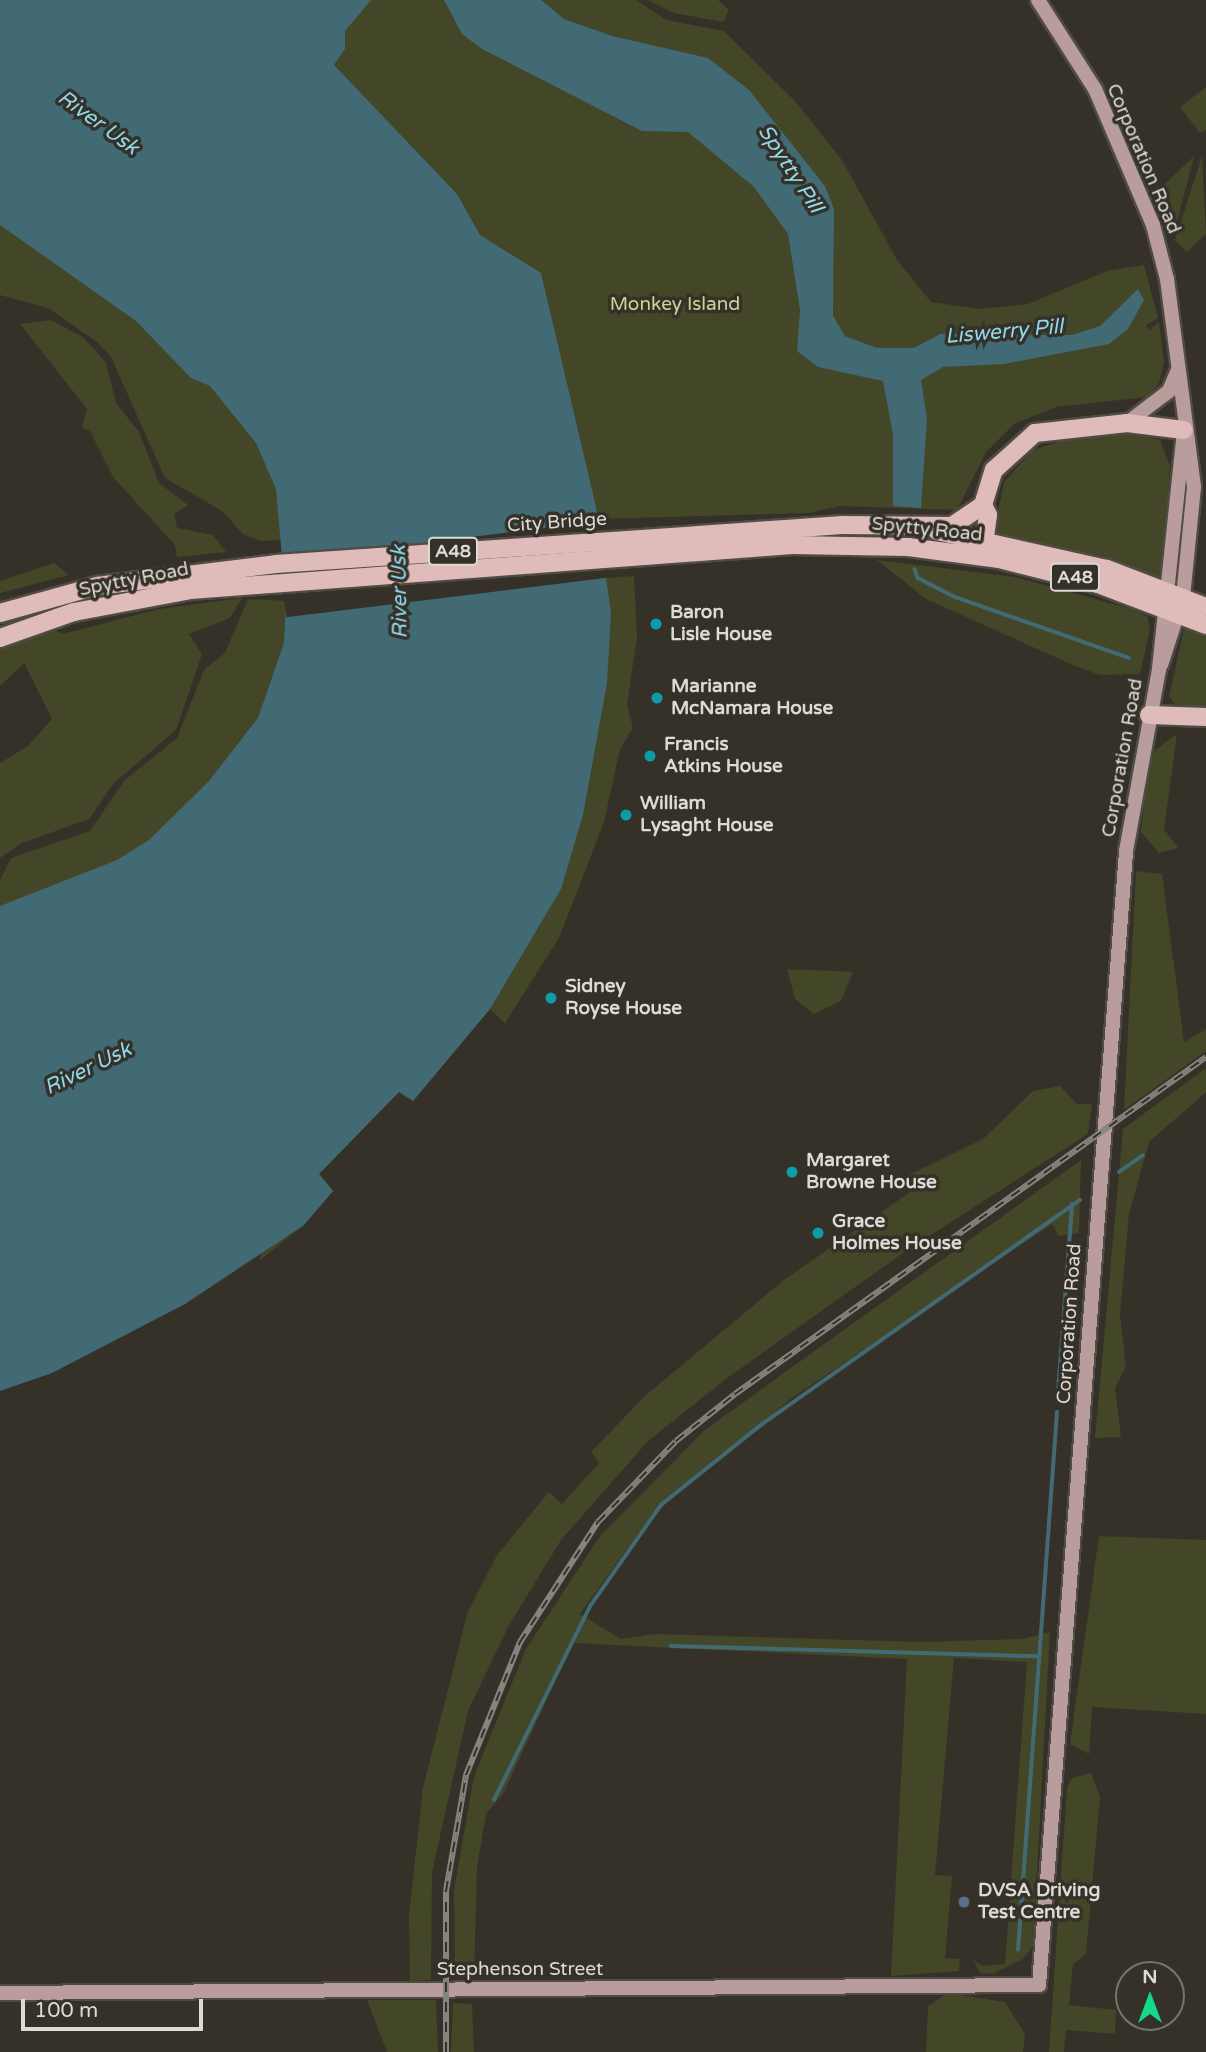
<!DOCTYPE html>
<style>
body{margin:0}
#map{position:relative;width:1206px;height:2052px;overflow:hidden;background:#353129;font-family:"Varela Round",sans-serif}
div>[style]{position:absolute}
.green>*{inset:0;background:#434627}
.water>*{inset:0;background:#416a74}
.pier>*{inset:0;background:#353129;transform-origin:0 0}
.stream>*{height:3.5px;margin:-1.75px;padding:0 1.75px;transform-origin:1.75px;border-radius:1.75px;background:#416a74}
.roads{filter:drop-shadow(2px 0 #504c45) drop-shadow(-2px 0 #504c45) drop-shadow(0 2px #504c45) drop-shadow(0 -2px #504c45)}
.secondary>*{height:14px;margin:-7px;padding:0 7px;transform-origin:7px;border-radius:7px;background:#b99d9c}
.primary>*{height:18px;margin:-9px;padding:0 9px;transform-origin:9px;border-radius:9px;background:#dfbbb9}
.rail>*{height:6px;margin-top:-3px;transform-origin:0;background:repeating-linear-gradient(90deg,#353129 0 10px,#87847d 0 20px);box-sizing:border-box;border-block:2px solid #87847d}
.dots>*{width:19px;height:19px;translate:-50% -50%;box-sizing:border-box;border:4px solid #353129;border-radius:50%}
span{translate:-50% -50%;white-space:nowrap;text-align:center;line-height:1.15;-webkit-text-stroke:7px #353129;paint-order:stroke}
.shield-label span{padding:2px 5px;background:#353129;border:2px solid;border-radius:5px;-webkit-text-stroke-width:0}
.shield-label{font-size:18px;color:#dddad5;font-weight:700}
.street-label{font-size:19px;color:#dddad5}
.park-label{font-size:19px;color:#cbd397}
.poi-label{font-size:19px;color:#dddad5;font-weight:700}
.left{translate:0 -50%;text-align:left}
.water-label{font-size:21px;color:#8edaec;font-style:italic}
.north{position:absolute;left:1115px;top:1961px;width:70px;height:70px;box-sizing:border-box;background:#353129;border:2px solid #78756e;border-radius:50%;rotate:0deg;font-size:19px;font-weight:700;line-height:28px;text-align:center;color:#dddad5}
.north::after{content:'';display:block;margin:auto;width:24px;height:32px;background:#14d989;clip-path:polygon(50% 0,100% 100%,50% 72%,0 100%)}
.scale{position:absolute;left:21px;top:1999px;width:182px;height:32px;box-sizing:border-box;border:4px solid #dddad5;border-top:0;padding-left:9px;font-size:21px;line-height:24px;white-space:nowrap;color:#dddad5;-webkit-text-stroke:5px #353129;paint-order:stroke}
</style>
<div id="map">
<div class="green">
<div style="clip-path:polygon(288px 0,636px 0,667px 20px,724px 31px,795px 101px,842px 160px,897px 260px,931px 302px,981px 309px,1028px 304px,1107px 271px,1144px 265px,1158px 318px,1146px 325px,1149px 330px,1159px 322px,1164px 361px,1159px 383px,1147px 397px,1056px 407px,1014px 424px,986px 452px,957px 510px,840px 506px,809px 513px,598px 519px,606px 578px,634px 576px,637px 637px,627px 705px,633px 728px,620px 749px,604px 822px,559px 938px,505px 1023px,490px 1009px,413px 1101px,399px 1092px,319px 1174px,333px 1191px,304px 1225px,260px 1260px,306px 1065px)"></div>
<div style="clip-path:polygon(647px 0,718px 0,729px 10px,723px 22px,674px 13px)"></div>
<div style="clip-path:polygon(1206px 87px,1206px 130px,1200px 133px,1180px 107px)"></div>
<div style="clip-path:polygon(0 151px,266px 371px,300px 736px,0 986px,0 880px,11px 858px,90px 831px,124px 781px,177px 738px,204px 670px,225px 653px,248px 599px,286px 601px,281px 540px,260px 541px,243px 534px,222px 511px,165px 478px,111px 357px,97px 342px,48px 308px,0 295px)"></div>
<div style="clip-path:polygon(1194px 156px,1175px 230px,1172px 232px,1159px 190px)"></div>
<div style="clip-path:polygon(1202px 156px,1206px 234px,1187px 252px,1175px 240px)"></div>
<div style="clip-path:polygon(51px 320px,84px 338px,106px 363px,116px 403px,139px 432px,159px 483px,188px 505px,174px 514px,177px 528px,213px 535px,226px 552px,177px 557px,175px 545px,113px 477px,90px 431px,82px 428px,87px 409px,20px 324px)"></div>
<div style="clip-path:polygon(1134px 434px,1160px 440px,1170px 466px,1162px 579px,994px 532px,1004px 482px,1033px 450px,1067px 439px)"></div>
<div style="clip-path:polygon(877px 560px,1015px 577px,1131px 609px,1148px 617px,1150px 629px,1140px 674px,1100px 675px,1073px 665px,926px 599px)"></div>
<div style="clip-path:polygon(54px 563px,69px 575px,0 593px,0 581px)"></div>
<div style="clip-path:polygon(242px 598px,230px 618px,189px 634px,202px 654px,176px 730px,114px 783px,89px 819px,22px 843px,0 858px,0 763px,28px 746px,52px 719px,24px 663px,0 686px,0 648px,52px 629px,63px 634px,159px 609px)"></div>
<div style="clip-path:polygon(1184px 629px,1206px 632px,1206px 710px,1180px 710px,1169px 697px)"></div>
<div style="clip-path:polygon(1177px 734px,1164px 829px,1178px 848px,1159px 853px,1141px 832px,1147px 776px,1155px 750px)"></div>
<div style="clip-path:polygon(1136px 871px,1162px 874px,1184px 1042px,1206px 1029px,1206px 1051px,1124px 1110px)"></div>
<div style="clip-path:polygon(787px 969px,853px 972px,841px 1001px,814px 1014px,795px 999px)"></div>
<div style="clip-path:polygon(1206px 1068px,1206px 1092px,1149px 1142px,1129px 1214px,1120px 1315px,1126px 1367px,1115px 1388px,1121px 1437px,1095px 1438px,1123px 1129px)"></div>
<div style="clip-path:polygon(1060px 1086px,1077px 1104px,1092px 1104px,1088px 1134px,903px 1253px,726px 1379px,648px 1441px,561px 1540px,508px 1627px,468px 1711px,432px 1872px,431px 1980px,410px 1981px,409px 1916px,423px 1788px,467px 1614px,497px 1555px,549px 1492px,562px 1504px,599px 1463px,591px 1452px,645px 1396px,784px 1280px,913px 1190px,907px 1176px,983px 1139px,1033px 1091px)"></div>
<div style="clip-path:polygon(1081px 1160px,1079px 1233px,1059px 1236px,1052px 1224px,792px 1398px,651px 1516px,580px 1614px,621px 1639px,654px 1634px,922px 1642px,1022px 1639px,1050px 1632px,1033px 1946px,1023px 1959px,992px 1974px,980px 1973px,973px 1960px,983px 1966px,1005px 1964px,1027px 1662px,954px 1658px,935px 1875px,952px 1876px,945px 1958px,960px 1959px,959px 1971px,891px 1976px,907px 1659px,573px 1643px,503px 1794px,486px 1814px,477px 1867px,474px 1979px,455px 1978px,454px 1890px,474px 1776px,526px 1649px,600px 1536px,706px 1429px)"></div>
<div style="clip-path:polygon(1099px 1536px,1206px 1540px,1206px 1714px,1092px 1707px,1089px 1754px,1070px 1744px)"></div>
<div style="clip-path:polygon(1091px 1773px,1100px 1797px,1086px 1954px,1073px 1964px,1069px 2005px,1116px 2010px,1115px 2034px,1066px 2030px,1064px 2052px,1049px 2052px,1067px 1787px,1072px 1778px)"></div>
<div style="clip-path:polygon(947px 1993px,1005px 2002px,1025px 2034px,1023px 2052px,926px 2052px,928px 2006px)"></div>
<div style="clip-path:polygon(367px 2000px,436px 2000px,438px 2052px,387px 2052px)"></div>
<div style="clip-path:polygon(453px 2003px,472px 2004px,474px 2052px,451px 2052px)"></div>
</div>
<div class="water">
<div style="clip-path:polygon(0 0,371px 0,345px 31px,345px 49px,334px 65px,457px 194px,480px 235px,541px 273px,596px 507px,611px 613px,607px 683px,583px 815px,561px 889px,490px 1009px,413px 1101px,399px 1092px,319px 1174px,333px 1191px,304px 1225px,185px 1304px,52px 1373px,0 1391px,0 906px,117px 860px,149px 840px,209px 781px,258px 718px,284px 643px,286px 602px,276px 489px,256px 443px,210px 386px,191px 378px,136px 321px,0 225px)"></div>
<div style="clip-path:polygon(444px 0,541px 0,564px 19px,612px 36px,708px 58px,749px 90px,825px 186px,834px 209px,833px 316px,845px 336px,877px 348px,914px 348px,940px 334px,1072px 335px,1100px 326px,1138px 289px,1144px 300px,1128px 329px,1109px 344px,1004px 364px,943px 367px,921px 380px,927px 418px,921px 508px,893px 506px,893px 435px,883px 381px,818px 367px,797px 351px,800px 310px,788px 234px,754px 187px,688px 132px,642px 131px,482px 49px,462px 34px)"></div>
</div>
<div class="pier">
<div style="left:602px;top:521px;width:57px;height:325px;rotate:83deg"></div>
</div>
<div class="stream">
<div style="left:915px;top:569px;width:9px;rotate:72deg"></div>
<div style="left:918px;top:578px;width:42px;rotate:27.2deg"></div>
<div style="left:955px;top:597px;width:184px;rotate:19.3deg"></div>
<div style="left:1119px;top:1172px;width:29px;rotate:-35deg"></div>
<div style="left:1058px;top:1392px;width:188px;rotate:-85.7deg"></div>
<div style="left:671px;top:1646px;width:368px;rotate:1.6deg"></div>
<div style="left:494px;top:1800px;width:218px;rotate:-63.6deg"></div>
<div style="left:591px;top:1605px;width:122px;rotate:-55deg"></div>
<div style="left:661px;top:1505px;width:128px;rotate:-38.7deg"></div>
<div style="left:761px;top:1425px;width:390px;rotate:-35.2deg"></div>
<div style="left:1018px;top:1950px;width:539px;rotate:-85.85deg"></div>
</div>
<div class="roads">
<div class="secondary">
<div style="left:1038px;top:0;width:106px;rotate:57.4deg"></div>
<div style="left:1095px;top:89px;width:148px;rotate:66.9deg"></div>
<div style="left:1153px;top:225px;width:56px;rotate:75.5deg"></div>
<div style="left:1167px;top:279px;width:210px;rotate:82.6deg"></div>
<div style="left:1194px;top:487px;width:111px;rotate:95.7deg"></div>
<div style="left:1183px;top:597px;width:71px;rotate:107.9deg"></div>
<div style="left:1127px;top:423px;width:53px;rotate:-37.3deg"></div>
<div style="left:1169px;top:391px;width:23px;rotate:-67deg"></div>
<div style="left:0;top:1993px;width:1039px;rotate:-0.44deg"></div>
<div style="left:1039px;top:1985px;width:1137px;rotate:-85.61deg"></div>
<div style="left:1126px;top:851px;width:185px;rotate:-79.7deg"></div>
<div style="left:1159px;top:669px;width:240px;rotate:-84deg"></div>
</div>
<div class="primary">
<div style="left:983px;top:505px;width:11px;rotate:63deg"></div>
<div style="left:988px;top:515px;width:35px;rotate:98deg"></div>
<div style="left:937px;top:531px;width:174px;rotate:12.6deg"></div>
<div style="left:1107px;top:569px;width:106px;rotate:21deg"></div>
<div style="left:0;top:613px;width:101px;rotate:-15.6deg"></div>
<div style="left:97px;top:586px;width:180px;rotate:-7deg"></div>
<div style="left:276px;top:564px;width:568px;rotate:-3.93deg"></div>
<div style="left:843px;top:525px;width:109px;rotate:0.5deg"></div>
<div style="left:952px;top:526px;width:37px;rotate:-34deg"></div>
<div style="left:983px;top:505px;width:37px;rotate:-73deg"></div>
<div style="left:994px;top:470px;width:55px;rotate:-42.1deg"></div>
<div style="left:1035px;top:433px;width:93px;rotate:-6.2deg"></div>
<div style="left:1127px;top:423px;width:57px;rotate:7deg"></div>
<div style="left:0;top:638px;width:78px;rotate:-19.4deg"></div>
<div style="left:74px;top:612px;width:118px;rotate:-10.7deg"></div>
<div style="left:190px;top:590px;width:604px;rotate:-4.27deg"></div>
<div style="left:792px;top:545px;width:116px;rotate:1deg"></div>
<div style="left:908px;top:547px;width:92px;rotate:7.5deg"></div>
<div style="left:999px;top:559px;width:102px;rotate:14.2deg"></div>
<div style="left:1098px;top:584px;width:116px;rotate:20.8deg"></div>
<div style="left:1149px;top:715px;width:57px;rotate:2deg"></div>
</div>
</div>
<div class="rail">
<div style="left:446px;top:2052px;width:161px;rotate:-90deg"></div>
<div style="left:446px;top:1891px;width:118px;rotate:-80.2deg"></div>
<div style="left:466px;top:1775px;width:144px;rotate:-67.9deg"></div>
<div style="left:520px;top:1642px;width:143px;rotate:-57deg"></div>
<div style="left:598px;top:1522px;width:112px;rotate:-46.1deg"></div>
<div style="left:676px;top:1441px;width:75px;rotate:-38.5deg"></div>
<div style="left:735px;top:1394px;width:579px;rotate:-35.58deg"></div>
</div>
<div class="dots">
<div style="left:656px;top:624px;background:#0f9aa8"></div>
<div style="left:657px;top:698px;background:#0f9aa8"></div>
<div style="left:650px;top:756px;background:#0f9aa8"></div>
<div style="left:626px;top:815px;background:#0f9aa8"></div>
<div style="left:551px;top:998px;background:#0f9aa8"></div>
<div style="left:792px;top:1172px;background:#0f9aa8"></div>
<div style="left:818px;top:1233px;background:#0f9aa8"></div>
<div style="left:964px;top:1902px;background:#5c6f8a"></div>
</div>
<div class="shield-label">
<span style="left:453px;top:551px">A48</span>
<span style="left:1075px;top:577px">A48</span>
</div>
<div class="street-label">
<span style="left:1143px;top:159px;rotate:67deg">Corporation Road</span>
<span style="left:557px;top:523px;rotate:-4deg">City Bridge</span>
<span style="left:927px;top:530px;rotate:6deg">Spytty Road</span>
<span style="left:134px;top:580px;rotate:-11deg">Spytty Road</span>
<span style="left:1123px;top:758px;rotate:-80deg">Corporation Road</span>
<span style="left:1070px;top:1324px;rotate:-86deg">Corporation Road</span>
<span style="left:520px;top:1970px">Stephenson Street</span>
</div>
<div class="park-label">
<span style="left:675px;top:305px">Monkey Island</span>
</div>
<div class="poi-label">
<span class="left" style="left:670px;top:624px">Baron<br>Lisle House</span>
<span class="left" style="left:671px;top:698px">Marianne<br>McNamara House</span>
<span class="left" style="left:664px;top:756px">Francis<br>Atkins House</span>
<span class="left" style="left:640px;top:815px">William<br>Lysaght House</span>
<span class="left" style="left:565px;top:998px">Sidney<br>Royse House</span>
<span class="left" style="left:806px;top:1172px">Margaret<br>Browne House</span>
<span class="left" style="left:832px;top:1233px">Grace<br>Holmes House</span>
<span class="left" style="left:978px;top:1902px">DVSA Driving<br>Test Centre</span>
</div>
<div class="water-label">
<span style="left:98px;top:123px;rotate:36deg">River Usk</span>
<span style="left:790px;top:169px;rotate:57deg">Spytty Pill</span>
<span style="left:1004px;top:332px;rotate:-5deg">Liswerry Pill</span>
<span style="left:400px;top:592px;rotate:-91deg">River Usk</span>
<span style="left:88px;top:1069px;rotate:-26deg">River Usk</span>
</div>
<div class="north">N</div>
<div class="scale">100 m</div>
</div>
